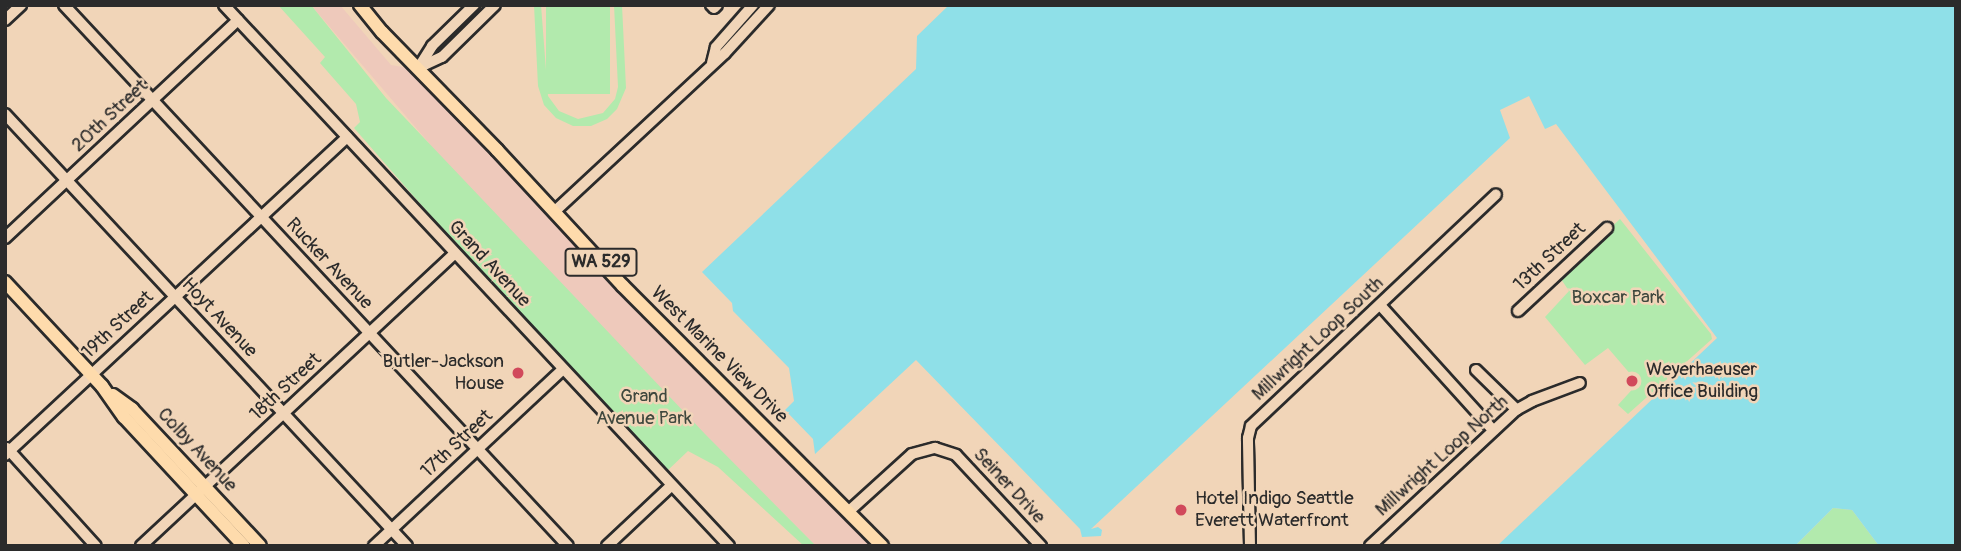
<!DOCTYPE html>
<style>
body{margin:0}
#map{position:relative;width:1961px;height:551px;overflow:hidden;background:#f1d5b8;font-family:Pangolin,sans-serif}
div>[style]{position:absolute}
.built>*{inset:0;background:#eec9bb}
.green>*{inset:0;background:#b2eaad;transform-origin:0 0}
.water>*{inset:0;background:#8fe0e8}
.roads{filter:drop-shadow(2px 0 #2b2b2b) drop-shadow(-2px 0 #2b2b2b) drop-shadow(0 2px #2b2b2b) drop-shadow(0 -2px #2b2b2b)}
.minor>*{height:10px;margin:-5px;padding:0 5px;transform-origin:5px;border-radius:5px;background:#f1d5b8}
.major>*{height:12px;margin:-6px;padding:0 6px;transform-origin:6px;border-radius:6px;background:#fedbac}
.dots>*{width:19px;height:19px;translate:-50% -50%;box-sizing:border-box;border:4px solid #f1d5b8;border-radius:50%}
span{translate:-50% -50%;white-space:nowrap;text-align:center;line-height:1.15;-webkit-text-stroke:5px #f1d5b8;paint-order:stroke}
.shield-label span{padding:2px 5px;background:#f1d5b8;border:2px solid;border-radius:5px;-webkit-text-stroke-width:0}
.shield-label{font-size:18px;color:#2b2b2b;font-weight:700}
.street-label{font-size:19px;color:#2b2b2b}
.park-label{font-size:19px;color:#3f483e}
.poi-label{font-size:19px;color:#2b2b2b}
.right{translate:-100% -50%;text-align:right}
.left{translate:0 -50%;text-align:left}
.frame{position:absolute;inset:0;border:7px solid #2b2b2b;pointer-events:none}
</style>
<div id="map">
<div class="built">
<div style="clip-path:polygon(311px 5px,340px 5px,391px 65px,414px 69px,882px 546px,816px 546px,521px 251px)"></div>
</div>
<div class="green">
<div style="clip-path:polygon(278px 5px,311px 5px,386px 98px,705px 434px,816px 546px,804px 546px,718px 467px,688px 451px,667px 471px,458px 247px,354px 128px,360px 122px,356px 104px,320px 63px,325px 57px)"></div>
<div style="clip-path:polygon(534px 5px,541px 5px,548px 96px,559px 111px,578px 119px,603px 113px,615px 99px,618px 87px,614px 5px,622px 5px,626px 88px,617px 109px,607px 119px,591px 126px,573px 126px,556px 118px,544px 105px,538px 86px)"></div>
<div style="left:546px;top:5px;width:64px;height:89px"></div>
<div style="clip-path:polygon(1620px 219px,1711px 334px,1712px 339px,1628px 414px,1618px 405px,1638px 383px,1608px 348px,1585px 365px,1545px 317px,1569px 291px,1559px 276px)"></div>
<div style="clip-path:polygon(1833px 508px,1852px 510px,1879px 546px,1795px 546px)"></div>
</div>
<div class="water">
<div style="clip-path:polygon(949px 5px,1956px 5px,1956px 546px,1879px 546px,1852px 510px,1833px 508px,1795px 546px,1497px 546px,1717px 338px,1556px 124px,1545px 129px,1529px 96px,1500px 110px,1510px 138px,1091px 529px,1098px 527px,1102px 530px,1101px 536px,1082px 537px,1080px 529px,916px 360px,815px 454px,813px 439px,785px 410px,794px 401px,789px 368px,733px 311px,732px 303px,702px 272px,916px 69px,917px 36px)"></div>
</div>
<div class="roads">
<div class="minor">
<div style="left:64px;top:5px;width:739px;rotate:47.03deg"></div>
<div style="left:224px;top:5px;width:740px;rotate:46.97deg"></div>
<div style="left:711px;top:5px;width:4px;rotate:45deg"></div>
<div style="left:714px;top:8px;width:4px;rotate:-45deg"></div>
<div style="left:5px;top:20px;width:22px;rotate:-43deg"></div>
<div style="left:712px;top:63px;width:16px;rotate:-76deg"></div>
<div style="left:716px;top:47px;width:56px;rotate:-48.6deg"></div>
<div style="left:419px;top:67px;width:25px;rotate:-58deg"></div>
<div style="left:432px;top:46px;width:59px;rotate:-44.3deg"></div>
<div style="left:418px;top:68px;width:26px;rotate:-25deg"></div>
<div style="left:442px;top:57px;width:74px;rotate:-44.5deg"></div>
<div style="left:5px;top:114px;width:590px;rotate:47.06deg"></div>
<div style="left:554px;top:212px;width:233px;rotate:-42.9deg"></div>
<div style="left:725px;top:53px;width:65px;rotate:-47.5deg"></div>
<div style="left:5px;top:238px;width:319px;rotate:-43.1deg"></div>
<div style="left:1380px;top:305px;width:169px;rotate:47.9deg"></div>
<div style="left:1518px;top:311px;width:122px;rotate:-43deg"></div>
<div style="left:1476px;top:370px;width:57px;rotate:44.3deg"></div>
<div style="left:7px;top:448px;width:132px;rotate:47.8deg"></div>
<div style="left:5px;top:455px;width:467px;rotate:-42.9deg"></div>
<div style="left:848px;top:512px;width:86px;rotate:-42.2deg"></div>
<div style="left:912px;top:454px;width:24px;rotate:-15deg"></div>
<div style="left:935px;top:448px;width:22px;rotate:18deg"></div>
<div style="left:956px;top:455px;width:125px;rotate:47deg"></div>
<div style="left:141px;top:546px;width:429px;rotate:-43deg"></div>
<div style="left:374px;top:546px;width:259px;rotate:-43.1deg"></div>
<div style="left:607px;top:546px;width:88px;rotate:-43.2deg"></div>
<div style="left:1250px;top:546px;width:108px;rotate:-91.1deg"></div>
<div style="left:1248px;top:438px;width:12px;rotate:-76deg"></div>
<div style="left:1251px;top:426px;width:337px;rotate:-43.4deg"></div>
<div style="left:1370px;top:546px;width:200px;rotate:-43deg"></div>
<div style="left:1516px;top:410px;width:18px;rotate:-29deg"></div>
<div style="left:1532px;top:401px;width:51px;rotate:-20.6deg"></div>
</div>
<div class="major">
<div style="left:360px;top:5px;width:35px;rotate:51deg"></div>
<div style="left:382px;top:32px;width:165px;rotate:45.7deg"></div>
<div style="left:497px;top:150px;width:185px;rotate:47.2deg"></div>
<div style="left:623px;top:286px;width:367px;rotate:45.1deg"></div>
<div style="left:5px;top:282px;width:142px;rotate:47deg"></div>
<div style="left:102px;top:386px;width:38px;rotate:55deg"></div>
<div style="left:124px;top:417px;width:176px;rotate:47.1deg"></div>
<div style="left:113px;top:395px;width:24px;rotate:36deg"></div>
<div style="left:132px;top:409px;width:187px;rotate:46.9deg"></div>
</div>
</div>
<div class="dots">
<div style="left:518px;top:373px;background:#d1495b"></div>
<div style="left:1632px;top:381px;background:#d1495b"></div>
<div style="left:1181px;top:510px;background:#d1495b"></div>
</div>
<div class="shield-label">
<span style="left:601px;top:262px">WA 529</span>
</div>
<div class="street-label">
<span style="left:110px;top:116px;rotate:-43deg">20th Street</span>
<span style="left:1550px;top:257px;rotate:-43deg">13th Street</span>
<span style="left:329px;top:264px;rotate:47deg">Rucker Avenue</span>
<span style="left:489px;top:264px;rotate:47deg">Grand Avenue</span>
<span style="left:219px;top:318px;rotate:47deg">Hoyt Avenue</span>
<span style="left:118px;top:325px;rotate:-43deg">19th Street</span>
<span style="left:1318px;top:339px;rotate:-43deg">Millwright Loop South</span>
<span style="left:719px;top:355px;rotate:45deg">West Marine View Drive</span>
<span style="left:286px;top:387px;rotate:-43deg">18th Street</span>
<span style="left:457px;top:444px;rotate:-43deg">17th Street</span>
<span style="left:197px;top:450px;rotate:47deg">Colby Avenue</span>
<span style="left:1442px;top:456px;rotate:-42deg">Millwright Loop North</span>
<span style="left:1009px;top:486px;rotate:47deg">Seiner Drive</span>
</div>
<div class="park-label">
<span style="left:1618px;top:298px">Boxcar Park</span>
<span style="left:644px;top:408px">Grand<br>Avenue Park</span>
</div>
<div class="poi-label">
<span class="right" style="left:504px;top:373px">Butler-Jackson<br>House</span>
<span class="left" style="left:1646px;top:381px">Weyerhaeuser<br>Office Building</span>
<span class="left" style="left:1195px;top:510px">Hotel Indigo Seattle<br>Everett Waterfront</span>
</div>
<div class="frame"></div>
</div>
